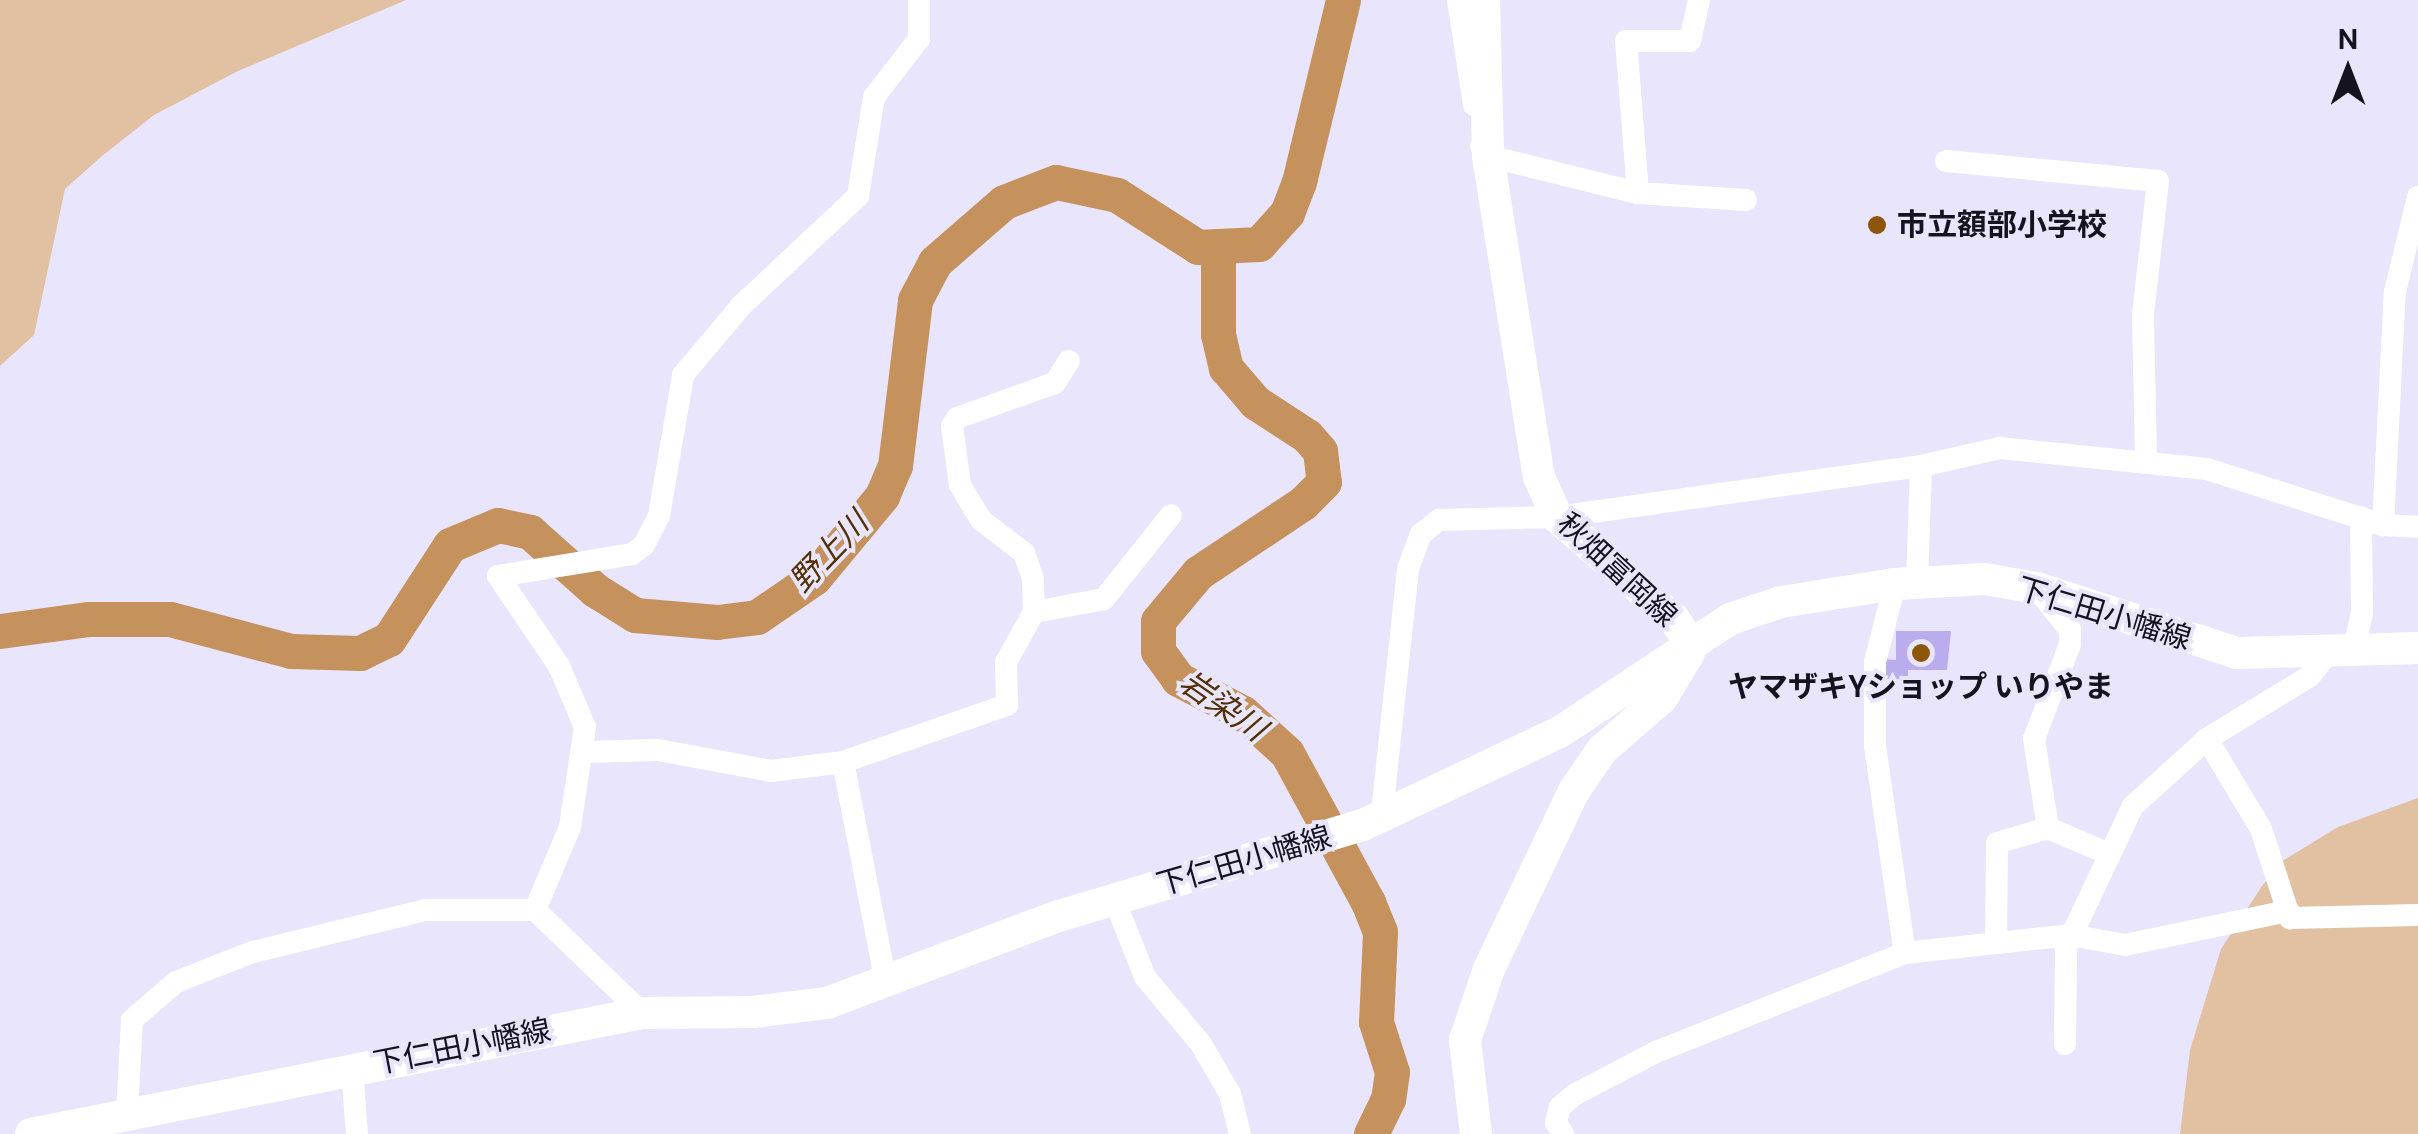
<!DOCTYPE html>
<meta charset="utf-8">
<style>
body{margin:0}
#map{position:relative;width:2418px;height:1134px;overflow:hidden;background:#e9e5fd;font-family:"DM Sans","Noto Sans JP",sans-serif}
div>[style]{position:absolute}
.green>*{inset:0;background:#e1c1a2}
.river>*{height:35px;margin:-17.5px;padding:0 17.5px;transform-origin:17.5px;border-radius:17.5px;background:#c5925e}
.building>*{inset:0;background:#baaced}
.street>*{height:22px;margin:-11px;padding:0 11px;transform-origin:11px;border-radius:11px;background:#fff}
.secondary>*{height:32px;margin:-16px;padding:0 16px;transform-origin:16px;border-radius:16px;background:#fff}
.dots>*{width:28px;height:28px;translate:-50% -50%;box-sizing:border-box;border:5px solid #e9e5fd;border-radius:50%}
span{translate:-50% -50%;white-space:nowrap;text-align:center;line-height:1.15;-webkit-text-stroke:8px #e9e5fd;paint-order:stroke}
.poi-label{font-size:30px;color:#15131d;font-weight:700}
.left{translate:0 -50%;text-align:left}
.street-label{font-size:30px;color:#15131d}
.water-label{font-size:32px;color:#523004;font-style:italic}
.north{position:absolute;left:2298px;top:20px;width:100px;height:100px;-webkit-text-stroke:8px #e9e5fd;paint-order:stroke;rotate:0deg;font-size:28px;font-weight:700;line-height:40px;text-align:center;color:#15131d}
.north::after{content:'';display:block;margin:auto;width:35px;height:45px;background:#15131d;clip-path:polygon(50% 0,100% 100%,50% 72%,0 100%)}
</style>
<div id="map">
<div class="green">
<div style="clip-path:polygon(0 0,406px 0,238px 71px,154px 115px,102px 156px,65px 189px,34px 335px,0 366px)"></div>
<div style="clip-path:polygon(2418px 798px,2418px 1134px,2180px 1134px,2190px 1050px,2221px 949px,2262px 886px,2284px 860px,2338px 827px)"></div>
</div>
<div class="river">
<div style="left:1218px;top:250px;width:84px;rotate:90deg"></div>
<div style="left:1218px;top:334px;width:35px;rotate:77deg"></div>
<div style="left:1226px;top:368px;width:45px;rotate:49.5deg"></div>
<div style="left:1255px;top:402px;width:62px;rotate:33.2deg"></div>
<div style="left:1307px;top:436px;width:20px;rotate:49deg"></div>
<div style="left:1320px;top:451px;width:31px;rotate:83deg"></div>
<div style="left:1324px;top:482px;width:30px;rotate:135deg"></div>
<div style="left:1303px;top:503px;width:126px;rotate:146.3deg"></div>
<div style="left:1198px;top:573px;width:62px;rotate:129.8deg"></div>
<div style="left:1158px;top:621px;width:30px;rotate:90deg"></div>
<div style="left:1158px;top:651px;width:34px;rotate:54deg"></div>
<div style="left:1178px;top:679px;width:73px;rotate:27.6deg"></div>
<div style="left:1243px;top:713px;width:59px;rotate:42.3deg"></div>
<div style="left:1287px;top:753px;width:170px;rotate:61.5deg"></div>
<div style="left:1368px;top:902px;width:32px;rotate:68deg"></div>
<div style="left:1380px;top:932px;width:90px;rotate:92.5deg"></div>
<div style="left:1376px;top:1022px;width:52px;rotate:72.3deg"></div>
<div style="left:1392px;top:1072px;width:27px;rotate:98deg"></div>
<div style="left:1388px;top:1099px;width:39px;rotate:116deg"></div>
<div style="left:0;top:631px;width:90px;rotate:-7.7deg"></div>
<div style="left:89px;top:619px;width:81px"></div>
<div style="left:170px;top:619px;width:125px;rotate:14.8deg"></div>
<div style="left:291px;top:651px;width:69px;rotate:1.7deg"></div>
<div style="left:360px;top:653px;width:32px;rotate:-26deg"></div>
<div style="left:389px;top:639px;width:112px;rotate:-57deg"></div>
<div style="left:450px;top:545px;width:52px;rotate:-22.6deg"></div>
<div style="left:498px;top:525px;width:33px;rotate:12deg"></div>
<div style="left:530px;top:532px;width:87px;rotate:41.7deg"></div>
<div style="left:595px;top:590px;width:47px;rotate:32deg"></div>
<div style="left:635px;top:615px;width:82px;rotate:4.9deg"></div>
<div style="left:717px;top:622px;width:40px;rotate:-7.1deg"></div>
<div style="left:757px;top:617px;width:69px;rotate:-34.4deg"></div>
<div style="left:814px;top:578px;width:107px;rotate:-50.3deg"></div>
<div style="left:882px;top:496px;width:33px;rotate:-67deg"></div>
<div style="left:895px;top:466px;width:167px;rotate:-83.1deg"></div>
<div style="left:915px;top:300px;width:43px;rotate:-62.2deg"></div>
<div style="left:935px;top:262px;width:91px;rotate:-41deg"></div>
<div style="left:1004px;top:202px;width:56px;rotate:-21deg"></div>
<div style="left:1056px;top:182px;width:62px;rotate:12deg"></div>
<div style="left:1117px;top:195px;width:96px;rotate:32.7deg"></div>
<div style="left:1198px;top:247px;width:61px;rotate:-2.8deg"></div>
<div style="left:1259px;top:244px;width:42px;rotate:-47.9deg"></div>
<div style="left:1287px;top:213px;width:33px;rotate:-69deg"></div>
<div style="left:1299px;top:182px;width:187px;rotate:-76.4deg"></div>
</div>
<div class="building">
<div style="clip-path:polygon(1896px 631px,1951px 631px,1947px 670px,1908px 670px,1908px 679px,1883px 679px,1884px 659px,1896px 660px)"></div>
</div>
<div class="street">
<div style="left:1458px;top:0;width:106px;rotate:81.3deg"></div>
<div style="left:1481px;top:146px;width:12px;rotate:55deg"></div>
<div style="left:1488px;top:156px;width:154px;rotate:13.9deg"></div>
<div style="left:1638px;top:193px;width:108px;rotate:3.7deg"></div>
<div style="left:1946px;top:161px;width:213px;rotate:5.4deg"></div>
<div style="left:2158px;top:181px;width:135px;rotate:96.4deg"></div>
<div style="left:2143px;top:315px;width:144px;rotate:88.8deg"></div>
<div style="left:1638px;top:193px;width:152px;rotate:-94.5deg"></div>
<div style="left:1626px;top:41px;width:64px"></div>
<div style="left:1690px;top:41px;width:42px;rotate:-77.6deg"></div>
<div style="left:2383px;top:525px;width:233px;rotate:-87.1deg"></div>
<div style="left:2395px;top:292px;width:98px;rotate:-76.4deg"></div>
<div style="left:1917px;top:582px;width:116px;rotate:-88deg"></div>
<div style="left:1895px;top:584px;width:81px;rotate:104.4deg"></div>
<div style="left:1875px;top:662px;width:84px;rotate:90deg"></div>
<div style="left:1875px;top:746px;width:209px;rotate:81.8deg"></div>
<div style="left:1034px;top:612px;width:33px;rotate:-92deg"></div>
<div style="left:1033px;top:579px;width:28px;rotate:-109deg"></div>
<div style="left:1024px;top:553px;width:54px;rotate:-142.5deg"></div>
<div style="left:981px;top:520px;width:41px;rotate:-121deg"></div>
<div style="left:960px;top:485px;width:60px;rotate:-97.7deg"></div>
<div style="left:952px;top:426px;width:9px;rotate:-58deg"></div>
<div style="left:957px;top:418px;width:104px;rotate:-19.7deg"></div>
<div style="left:1055px;top:383px;width:26px;rotate:-58deg"></div>
<div style="left:2353px;top:652px;width:40px;rotate:-77deg"></div>
<div style="left:2362px;top:613px;width:96px;rotate:-90.6deg"></div>
<div style="left:2207px;top:739px;width:105px;rotate:59deg"></div>
<div style="left:2261px;top:829px;width:94px;rotate:72deg"></div>
<div style="left:2290px;top:918px;width:128px;rotate:-1.3deg"></div>
<div style="left:584px;top:752px;width:74px;rotate:-1.5deg"></div>
<div style="left:658px;top:750px;width:115px;rotate:10.5deg"></div>
<div style="left:771px;top:771px;width:73px;rotate:-7.1deg"></div>
<div style="left:1388px;top:814px;width:12px;rotate:-114deg"></div>
<div style="left:1383px;top:803px;width:235px;rotate:-83.9deg"></div>
<div style="left:1408px;top:569px;width:37px;rotate:-70deg"></div>
<div style="left:1421px;top:534px;width:23px;rotate:-38deg"></div>
<div style="left:1439px;top:520px;width:118px;rotate:-1.5deg"></div>
<div style="left:1557px;top:517px;width:368px;rotate:-8deg"></div>
<div style="left:1921px;top:466px;width:81px;rotate:-12.8deg"></div>
<div style="left:2000px;top:448px;width:208px;rotate:5.8deg"></div>
<div style="left:2207px;top:469px;width:185px;rotate:17.7deg"></div>
<div style="left:2383px;top:525px;width:35px;rotate:3deg"></div>
<div style="left:2048px;top:828px;width:64px;rotate:23deg"></div>
<div style="left:1114px;top:899px;width:84px;rotate:68.3deg"></div>
<div style="left:1145px;top:977px;width:87px;rotate:50.1deg"></div>
<div style="left:1201px;top:1044px;width:58px;rotate:59.9deg"></div>
<div style="left:1230px;top:1094px;width:41px;rotate:76deg"></div>
<div style="left:535px;top:910px;width:90px;rotate:-67.1deg"></div>
<div style="left:570px;top:827px;width:101px;rotate:-81.5deg"></div>
<div style="left:585px;top:727px;width:66px;rotate:-113.1deg"></div>
<div style="left:559px;top:666px;width:109px;rotate:-124.1deg"></div>
<div style="left:498px;top:576px;width:136px;rotate:-9.3deg"></div>
<div style="left:632px;top:554px;width:15px;rotate:-37deg"></div>
<div style="left:644px;top:545px;width:33px;rotate:-63deg"></div>
<div style="left:659px;top:516px;width:143px;rotate:-80.3deg"></div>
<div style="left:683px;top:375px;width:92px;rotate:-49.9deg"></div>
<div style="left:742px;top:305px;width:159px;rotate:-43.2deg"></div>
<div style="left:858px;top:196px;width:100px;rotate:-80.8deg"></div>
<div style="left:874px;top:97px;width:73px;rotate:-52.2deg"></div>
<div style="left:919px;top:39px;width:39px;rotate:-90deg"></div>
<div style="left:1996px;top:943px;width:100px;rotate:-89.4deg"></div>
<div style="left:1997px;top:843px;width:53px;rotate:-16.4deg"></div>
<div style="left:2048px;top:828px;width:90px;rotate:-98.9deg"></div>
<div style="left:2034px;top:739px;width:102px;rotate:-69.2deg"></div>
<div style="left:2070px;top:644px;width:14px;rotate:-90deg"></div>
<div style="left:2070px;top:630px;width:51px;rotate:-128.7deg"></div>
<div style="left:886px;top:983px;width:225px;rotate:-101deg"></div>
<div style="left:843px;top:762px;width:174px;rotate:-19.2deg"></div>
<div style="left:1007px;top:705px;width:43px;rotate:-91.3deg"></div>
<div style="left:1006px;top:662px;width:57px;rotate:-60.8deg"></div>
<div style="left:1034px;top:612px;width:71px;rotate:-10.5deg"></div>
<div style="left:1104px;top:599px;width:107px;rotate:-51.4deg"></div>
<div style="left:2065px;top:1044px;width:97px;rotate:-89.4deg"></div>
<div style="left:2066px;top:947px;width:156px;rotate:-64.6deg"></div>
<div style="left:2133px;top:806px;width:100px;rotate:-42.2deg"></div>
<div style="left:2207px;top:739px;width:121px;rotate:-31.5deg"></div>
<div style="left:2310px;top:676px;width:28px;rotate:-52deg"></div>
<div style="left:352px;top:1068px;width:66px;rotate:85.7deg"></div>
<div style="left:127px;top:1114px;width:94px;rotate:-87deg"></div>
<div style="left:132px;top:1020px;width:58px;rotate:-40.8deg"></div>
<div style="left:176px;top:982px;width:83px;rotate:-21.3deg"></div>
<div style="left:253px;top:952px;width:177px;rotate:-13.7deg"></div>
<div style="left:425px;top:910px;width:110px"></div>
<div style="left:535px;top:910px;width:149px;rotate:43.9deg"></div>
<div style="left:1563px;top:1134px;width:14px;rotate:-120deg"></div>
<div style="left:1556px;top:1122px;width:16px;rotate:-75deg"></div>
<div style="left:1560px;top:1107px;width:18px;rotate:-41deg"></div>
<div style="left:1574px;top:1095px;width:93px;rotate:-27.7deg"></div>
<div style="left:1656px;top:1052px;width:268px;rotate:-21.7deg"></div>
<div style="left:1905px;top:953px;width:166px;rotate:-6.2deg"></div>
<div style="left:2070px;top:935px;width:56px;rotate:10.3deg"></div>
<div style="left:2125px;top:945px;width:167px;rotate:-11.8deg"></div>
</div>
<div class="secondary">
<div style="left:1484px;top:0;width:156px;rotate:88.5deg"></div>
<div style="left:1488px;top:156px;width:325px;rotate:81deg"></div>
<div style="left:1539px;top:477px;width:44px;rotate:65.8deg"></div>
<div style="left:1557px;top:517px;width:155px;rotate:41.1deg"></div>
<div style="left:1674px;top:619px;width:30px;rotate:56deg"></div>
<div style="left:31px;top:1134px;width:623px;rotate:-11.2deg"></div>
<div style="left:642px;top:1013px;width:111px;rotate:-0.5deg"></div>
<div style="left:753px;top:1012px;width:75px;rotate:-6.9deg"></div>
<div style="left:827px;top:1003px;width:248px;rotate:-20.6deg"></div>
<div style="left:1059px;top:916px;width:317px;rotate:-16.7deg"></div>
<div style="left:1363px;top:825px;width:218px;rotate:-25.3deg"></div>
<div style="left:1560px;top:732px;width:204px;rotate:-33.6deg"></div>
<div style="left:1730px;top:619px;width:54px;rotate:-18.4deg"></div>
<div style="left:1781px;top:602px;width:115px;rotate:-9deg"></div>
<div style="left:1895px;top:584px;width:90px;rotate:-3.2deg"></div>
<div style="left:1985px;top:579px;width:53px;rotate:9.8deg"></div>
<div style="left:2037px;top:588px;width:210px;rotate:18deg"></div>
<div style="left:2237px;top:653px;width:181px;rotate:-1.6deg"></div>
<div style="left:1476px;top:1134px;width:95px;rotate:-96.7deg"></div>
<div style="left:1465px;top:1040px;width:75px;rotate:-71.3deg"></div>
<div style="left:1489px;top:969px;width:197px;rotate:-64.5deg"></div>
<div style="left:1574px;top:791px;width:50px;rotate:-55.7deg"></div>
<div style="left:1602px;top:750px;width:79px;rotate:-40.9deg"></div>
<div style="left:1662px;top:698px;width:52px;rotate:-59deg"></div>
</div>
<div class="dots">
<div style="left:1877px;top:225px;background:#8d560b"></div>
<div style="left:1921px;top:653px;background:#8d560b"></div>
</div>
<div class="poi-label">
<span class="left" style="left:1897px;top:225px">市立額部小学校</span>
<span style="left:1921px;top:687px">ヤマザキYショップ いりやま</span>
</div>
<div class="street-label">
<span style="left:1617px;top:570px;rotate:43deg">秋畑富岡線</span>
<span style="left:2104px;top:614px;rotate:17deg">下仁田小幡線</span>
<span style="left:1244px;top:861px;rotate:-16deg">下仁田小幡線</span>
<span style="left:462px;top:1047px;rotate:-11deg">下仁田小幡線</span>
</div>
<div class="water-label">
<span style="left:829px;top:552px;rotate:-46deg">野上川</span>
<span style="left:1223px;top:706px;rotate:35deg">岩染川</span>
</div>
<div class="north">N</div>
</div>
